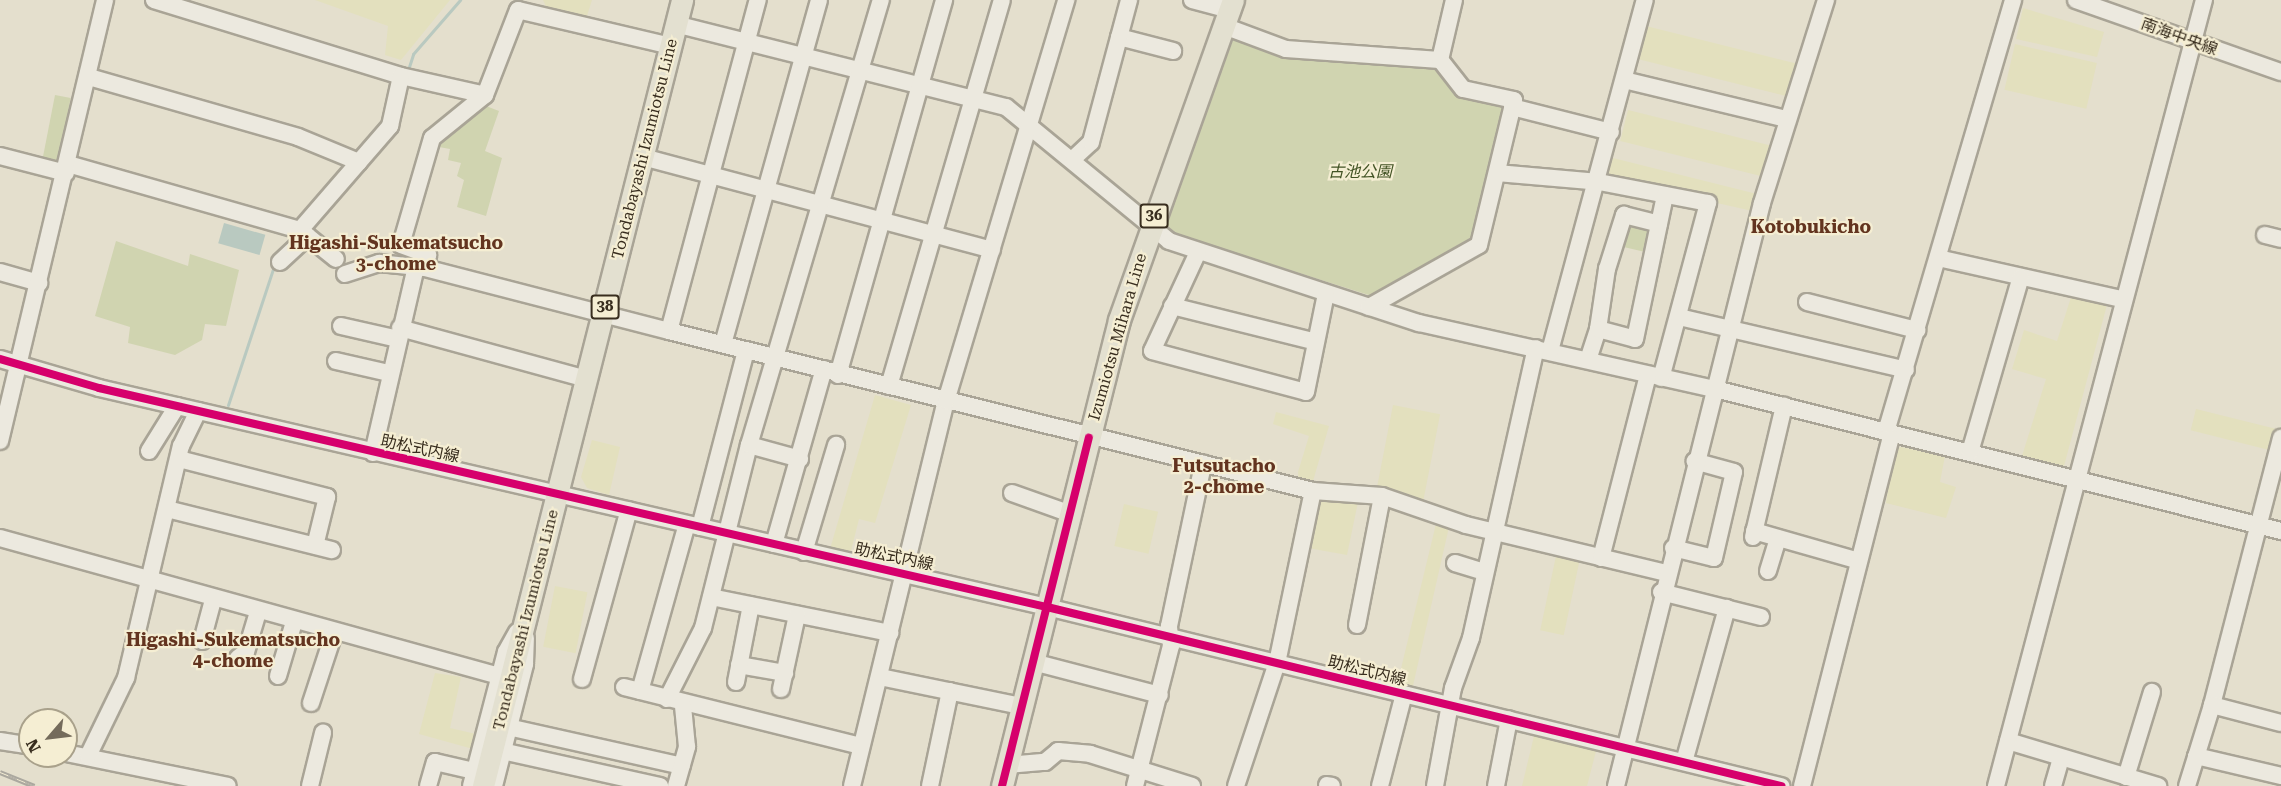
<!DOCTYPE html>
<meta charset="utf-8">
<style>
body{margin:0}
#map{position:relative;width:2281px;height:786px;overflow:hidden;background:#e4dfcd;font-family:"Roboto Serif","Noto Sans JP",serif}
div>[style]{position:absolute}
.farmland>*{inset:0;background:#e3e0be;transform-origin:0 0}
.green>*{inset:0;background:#d0d4b0;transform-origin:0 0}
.water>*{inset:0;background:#b9c9c0;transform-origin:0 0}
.stream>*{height:3px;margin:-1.5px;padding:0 1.5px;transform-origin:1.5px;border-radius:1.5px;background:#b9c9c0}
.roads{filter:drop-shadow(2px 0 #a9a496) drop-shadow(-2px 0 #a9a496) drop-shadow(0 2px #a9a496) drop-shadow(0 -2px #a9a496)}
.minor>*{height:16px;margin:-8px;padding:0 8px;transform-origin:8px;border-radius:8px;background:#ece9df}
.major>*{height:21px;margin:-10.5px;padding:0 10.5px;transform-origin:10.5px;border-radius:10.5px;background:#e3e0d0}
.rail>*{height:5px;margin-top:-2.5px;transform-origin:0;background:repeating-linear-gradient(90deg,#f5eed3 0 9px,#aba89f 0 18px);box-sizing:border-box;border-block:2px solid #aba89f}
.cycleway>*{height:8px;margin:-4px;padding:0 4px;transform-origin:4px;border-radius:4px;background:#d6006c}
span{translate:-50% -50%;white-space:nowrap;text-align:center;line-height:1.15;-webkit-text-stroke:4.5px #f5eed3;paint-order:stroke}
.shield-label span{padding:2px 4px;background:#f5eed3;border:2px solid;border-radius:4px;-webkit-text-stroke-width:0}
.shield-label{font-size:15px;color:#382d1e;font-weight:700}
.street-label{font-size:16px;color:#382d1e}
.park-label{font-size:16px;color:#435425;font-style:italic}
.neighbourhood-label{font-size:18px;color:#63341f;font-weight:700}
.north{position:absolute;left:18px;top:708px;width:60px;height:60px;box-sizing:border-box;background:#f5eed3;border:2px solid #a9a18b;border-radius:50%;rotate:242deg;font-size:16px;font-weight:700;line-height:24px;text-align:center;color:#382d1e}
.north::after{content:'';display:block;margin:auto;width:21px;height:27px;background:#746b5b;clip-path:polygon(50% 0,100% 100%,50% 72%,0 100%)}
</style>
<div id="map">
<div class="farmland">
<div style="clip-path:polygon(315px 0,450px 0,401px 60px,385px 55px,388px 26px)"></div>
<div style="clip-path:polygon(543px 0,592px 0,586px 19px,548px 11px)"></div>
<div style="clip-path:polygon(2023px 8px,2104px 32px,2097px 57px,2016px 39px)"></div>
<div style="left:1646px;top:26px;width:155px;height:34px;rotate:14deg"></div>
<div style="left:2015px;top:44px;width:84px;height:47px;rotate:13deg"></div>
<div style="left:1628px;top:110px;width:151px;height:32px;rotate:14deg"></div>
<div style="clip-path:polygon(1613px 158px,1761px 195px,1757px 212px,1606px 178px)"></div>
<div style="clip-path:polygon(2073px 291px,2108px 301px,2064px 466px,2022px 456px,2046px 379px,2012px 369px,2024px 330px,2057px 341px)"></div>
<div style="clip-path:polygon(875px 395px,911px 405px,875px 523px,859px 519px,850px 555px,830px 549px)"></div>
<div style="left:1393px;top:405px;width:48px;height:89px;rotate:11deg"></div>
<div style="left:2196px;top:409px;width:85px;height:22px;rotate:14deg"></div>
<div style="clip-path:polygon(1276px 412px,1329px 426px,1311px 488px,1299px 484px,1298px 472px,1309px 436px,1273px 424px)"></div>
<div style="clip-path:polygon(592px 440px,620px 447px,609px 495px,587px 488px,581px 477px)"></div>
<div style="clip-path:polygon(1901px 447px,1945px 456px,1940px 482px,1956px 487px,1946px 518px,1886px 503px,1894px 450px)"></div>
<div style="clip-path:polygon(1319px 500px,1358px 502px,1347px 555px,1308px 548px)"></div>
<div style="left:1124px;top:504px;width:35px;height:43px;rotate:13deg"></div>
<div style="clip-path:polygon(1436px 524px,1449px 527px,1412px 690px,1397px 685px)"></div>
<div style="left:1556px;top:556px;width:24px;height:76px;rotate:12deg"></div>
<div style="left:555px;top:586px;width:33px;height:62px;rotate:11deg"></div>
<div style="clip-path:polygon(435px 673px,461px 677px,450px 728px,476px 734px,473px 749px,419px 734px)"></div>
<div style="clip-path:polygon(1534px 736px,1596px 751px,1587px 786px,1522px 786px)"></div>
</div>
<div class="green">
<div style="clip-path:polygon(1235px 34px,1433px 65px,1507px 103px,1475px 239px,1375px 297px,1176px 234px,1166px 224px)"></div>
<div style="left:55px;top:95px;width:16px;height:65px;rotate:11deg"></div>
<div style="clip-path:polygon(486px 106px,499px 111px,485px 151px,502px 158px,486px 216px,457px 207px,464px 180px,457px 176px,461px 163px,448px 160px,450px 149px,439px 147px,444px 134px)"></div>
<div style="left:1626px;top:222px;width:31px;height:25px;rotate:13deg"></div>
<div style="clip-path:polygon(116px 241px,188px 266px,190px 254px,239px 270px,226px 326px,205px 324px,202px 340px,175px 355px,128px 343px,130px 327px,95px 316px)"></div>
</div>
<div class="water">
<div style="left:224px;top:223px;width:43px;height:21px;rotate:16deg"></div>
</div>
<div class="stream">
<div style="left:407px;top:73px;width:20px;rotate:-72deg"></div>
<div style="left:413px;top:54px;width:72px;rotate:-49deg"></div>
<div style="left:228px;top:405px;width:146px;rotate:-71.7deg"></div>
</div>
<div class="roads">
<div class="minor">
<div style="left:154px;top:0;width:258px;rotate:17.1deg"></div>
<div style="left:401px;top:76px;width:86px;rotate:12.7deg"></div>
<div style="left:1192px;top:0;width:38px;rotate:15deg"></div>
<div style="left:2076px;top:0;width:217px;rotate:19.4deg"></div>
<div style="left:675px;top:24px;width:341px;rotate:14.1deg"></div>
<div style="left:1006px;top:107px;width:211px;rotate:39.4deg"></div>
<div style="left:1169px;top:241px;width:263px;rotate:18.2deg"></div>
<div style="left:1419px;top:323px;width:303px;rotate:12.6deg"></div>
<div style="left:1715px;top:389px;width:584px;rotate:14.08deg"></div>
<div style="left:1224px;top:26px;width:66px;rotate:20.4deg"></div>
<div style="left:1286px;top:49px;width:154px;rotate:4.1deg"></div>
<div style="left:1440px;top:60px;width:62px;rotate:-76.9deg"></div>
<div style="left:1119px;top:37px;width:56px;rotate:14.5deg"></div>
<div style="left:671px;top:46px;width:157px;rotate:-166.8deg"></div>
<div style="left:518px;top:10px;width:91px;rotate:111.2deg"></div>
<div style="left:485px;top:95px;width:68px;rotate:140.9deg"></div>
<div style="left:432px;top:138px;width:111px;rotate:106.2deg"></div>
<div style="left:401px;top:245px;width:29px;rotate:20deg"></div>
<div style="left:428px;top:255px;width:13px;rotate:103deg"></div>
<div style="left:425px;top:268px;width:252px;rotate:14.5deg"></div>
<div style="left:669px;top:331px;width:664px;rotate:13.95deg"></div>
<div style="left:1313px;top:491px;width:69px;rotate:4.1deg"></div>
<div style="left:1382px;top:496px;width:89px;rotate:19deg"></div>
<div style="left:1466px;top:525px;width:206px;rotate:13.5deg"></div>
<div style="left:89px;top:77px;width:217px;rotate:16deg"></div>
<div style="left:298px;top:137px;width:66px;rotate:22.3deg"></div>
<div style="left:1624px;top:80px;width:168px;rotate:13.5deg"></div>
<div style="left:1512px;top:107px;width:102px;rotate:14.2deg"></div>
<div style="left:0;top:156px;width:68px;rotate:14.4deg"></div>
<div style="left:643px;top:157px;width:361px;rotate:14.9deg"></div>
<div style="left:1074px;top:158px;width:23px;rotate:-43deg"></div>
<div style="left:1091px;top:142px;width:147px;rotate:-75deg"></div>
<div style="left:68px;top:164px;width:241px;rotate:15.9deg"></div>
<div style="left:300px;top:230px;width:46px;rotate:38.9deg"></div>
<div style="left:1497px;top:173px;width:102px;rotate:5deg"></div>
<div style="left:1599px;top:182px;width:111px;rotate:10.9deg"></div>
<div style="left:1708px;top:203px;width:181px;rotate:105deg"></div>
<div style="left:300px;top:230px;width:138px;rotate:-49.1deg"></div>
<div style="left:390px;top:126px;width:51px;rotate:-77.6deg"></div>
<div style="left:2265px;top:235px;width:16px;rotate:14deg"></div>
<div style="left:1198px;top:252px;width:109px;rotate:114.9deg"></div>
<div style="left:1152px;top:351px;width:159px;rotate:14.9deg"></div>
<div style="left:1306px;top:392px;width:100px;rotate:-78.5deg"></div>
<div style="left:1938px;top:258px;width:189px;rotate:12.6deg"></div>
<div style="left:280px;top:262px;width:38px;rotate:-43deg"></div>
<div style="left:0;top:272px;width:41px;rotate:15.8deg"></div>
<div style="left:345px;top:274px;width:36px;rotate:-18deg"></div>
<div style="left:379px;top:263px;width:37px;rotate:6deg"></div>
<div style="left:1807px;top:302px;width:114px;rotate:14.3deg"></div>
<div style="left:1172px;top:306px;width:148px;rotate:14deg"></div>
<div style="left:1369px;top:307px;width:126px;rotate:-29.4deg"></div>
<div style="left:1479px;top:245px;width:149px;rotate:-76.4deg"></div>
<div style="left:1514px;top:100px;width:52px;rotate:-167.8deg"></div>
<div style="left:1463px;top:89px;width:37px;rotate:-128deg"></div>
<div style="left:1679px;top:317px;width:233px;rotate:13.1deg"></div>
<div style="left:341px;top:326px;width:58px;rotate:12.8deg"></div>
<div style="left:400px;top:328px;width:194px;rotate:15.3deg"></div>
<div style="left:1598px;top:329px;width:61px;rotate:-81.5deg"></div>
<div style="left:1607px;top:269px;width:57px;rotate:-72.5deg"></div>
<div style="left:1624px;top:215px;width:36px;rotate:14deg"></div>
<div style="left:669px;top:331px;width:343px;rotate:-75deg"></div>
<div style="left:723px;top:344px;width:357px;rotate:-74.4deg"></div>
<div style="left:1550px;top:351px;width:364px;rotate:-74.9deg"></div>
<div style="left:0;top:359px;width:103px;rotate:16.3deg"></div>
<div style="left:99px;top:388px;width:973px;rotate:13.01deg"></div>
<div style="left:1047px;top:607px;width:756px;rotate:13.71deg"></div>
<div style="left:1588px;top:360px;width:33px;rotate:-72deg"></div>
<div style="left:1598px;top:329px;width:38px;rotate:15deg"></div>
<div style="left:1635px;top:339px;width:147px;rotate:-78.2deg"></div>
<div style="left:336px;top:361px;width:54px;rotate:12.8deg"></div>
<div style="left:838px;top:375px;width:390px;rotate:-74.2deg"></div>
<div style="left:889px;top:386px;width:402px;rotate:-73.7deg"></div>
<div style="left:0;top:441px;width:453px;rotate:-76.6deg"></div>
<div style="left:749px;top:445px;width:53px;rotate:15.4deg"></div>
<div style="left:149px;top:451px;width:53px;rotate:-58.1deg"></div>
<div style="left:1970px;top:452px;width:182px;rotate:-73.8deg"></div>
<div style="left:373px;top:453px;width:191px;rotate:-77deg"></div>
<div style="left:416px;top:267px;width:9px;rotate:6deg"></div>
<div style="left:179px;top:459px;width:153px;rotate:14.4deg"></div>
<div style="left:327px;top:497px;width:50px;rotate:103.8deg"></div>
<div style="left:1012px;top:493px;width:63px;rotate:19.6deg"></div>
<div style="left:167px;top:509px;width:170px;rotate:14deg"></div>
<div style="left:700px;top:527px;width:183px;rotate:-75.4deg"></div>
<div style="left:1754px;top:531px;width:109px;rotate:15.9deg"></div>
<div style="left:1753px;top:537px;width:135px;rotate:-76.7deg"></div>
<div style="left:0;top:538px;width:518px;rotate:15.46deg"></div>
<div style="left:774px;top:544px;width:182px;rotate:-74.1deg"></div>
<div style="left:1673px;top:548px;width:42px;rotate:13.7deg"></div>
<div style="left:1714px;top:558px;width:88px;rotate:-76.9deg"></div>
<div style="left:1734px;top:472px;width:41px;rotate:-164.6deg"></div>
<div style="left:804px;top:552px;width:112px;rotate:-73.3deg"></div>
<div style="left:1601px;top:558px;width:189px;rotate:-75.6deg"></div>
<div style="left:1455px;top:563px;width:31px;rotate:17deg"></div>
<div style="left:1768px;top:571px;width:34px;rotate:-73deg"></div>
<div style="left:1661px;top:592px;width:103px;rotate:14deg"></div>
<div style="left:711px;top:597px;width:183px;rotate:11.4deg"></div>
<div style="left:1357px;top:625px;width:131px;rotate:-79deg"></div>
<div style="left:202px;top:641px;width:42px;rotate:-75deg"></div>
<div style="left:238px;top:658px;width:10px;rotate:-37deg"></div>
<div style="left:246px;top:652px;width:42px;rotate:-73.3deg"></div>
<div style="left:1033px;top:662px;width:131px;rotate:14.6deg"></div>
<div style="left:739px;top:665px;width:47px;rotate:9.9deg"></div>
<div style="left:278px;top:676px;width:56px;rotate:-73.5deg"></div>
<div style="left:880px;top:677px;width:144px;rotate:11.6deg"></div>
<div style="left:582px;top:679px;width:175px;rotate:-74.5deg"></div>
<div style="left:736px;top:682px;width:78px;rotate:-79deg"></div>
<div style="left:624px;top:687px;width:244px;rotate:14deg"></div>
<div style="left:781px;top:689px;width:76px;rotate:-77.8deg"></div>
<div style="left:640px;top:691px;width:173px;rotate:-74.3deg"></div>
<div style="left:667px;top:699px;width:80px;rotate:-63.1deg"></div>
<div style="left:703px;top:628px;width:189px;rotate:-75.9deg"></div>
<div style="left:749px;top:445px;width:464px;rotate:-73.5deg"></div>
<div style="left:311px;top:703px;width:74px;rotate:-71.8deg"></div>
<div style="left:2212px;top:705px;width:276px;rotate:-75.5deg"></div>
<div style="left:508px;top:727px;width:178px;rotate:12.6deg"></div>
<div style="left:0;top:741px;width:30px;rotate:9deg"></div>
<div style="left:2008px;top:741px;width:157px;rotate:16.7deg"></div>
<div style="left:502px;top:751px;width:162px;rotate:12.5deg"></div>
<div style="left:66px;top:753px;width:165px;rotate:11.5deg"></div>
<div style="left:88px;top:756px;width:87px;rotate:-64deg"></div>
<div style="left:126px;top:678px;width:238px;rotate:-76.7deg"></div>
<div style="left:181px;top:446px;width:39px;rotate:-64deg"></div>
<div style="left:2196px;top:756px;width:87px;rotate:13.2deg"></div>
<div style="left:1684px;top:762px;width:160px;rotate:-74.4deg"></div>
<div style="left:1007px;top:765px;width:38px;rotate:-5deg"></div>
<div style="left:1045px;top:762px;width:17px;rotate:-40deg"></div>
<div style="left:1058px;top:751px;width:32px;rotate:5deg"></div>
<div style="left:1090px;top:754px;width:107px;rotate:17.4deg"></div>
<div style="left:2126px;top:777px;width:89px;rotate:-73deg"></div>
<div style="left:1327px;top:785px;width:5px;rotate:11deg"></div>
<div style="left:310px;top:786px;width:55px;rotate:-76.2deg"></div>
<div style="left:428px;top:786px;width:25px;rotate:-74deg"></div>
<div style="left:435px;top:762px;width:40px;rotate:13deg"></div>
<div style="left:471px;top:786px;width:138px;rotate:-75.4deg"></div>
<div style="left:506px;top:652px;width:23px;rotate:-61deg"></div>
<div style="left:494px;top:786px;width:126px;rotate:-75.7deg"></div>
<div style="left:525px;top:664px;width:26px;rotate:-88deg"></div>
<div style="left:676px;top:786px;width:41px;rotate:-74.2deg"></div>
<div style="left:687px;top:747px;width:41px;rotate:-95.6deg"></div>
<div style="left:852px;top:786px;width:396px;rotate:-76.3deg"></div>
<div style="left:946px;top:401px;width:419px;rotate:-73.3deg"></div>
<div style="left:930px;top:786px;width:97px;rotate:-78.1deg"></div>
<div style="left:1135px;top:786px;width:145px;rotate:-75.6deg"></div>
<div style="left:1171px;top:646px;width:20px;rotate:-96deg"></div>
<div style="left:1169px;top:626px;width:166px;rotate:-78.1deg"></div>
<div style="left:1236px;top:786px;width:130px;rotate:-71.6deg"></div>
<div style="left:1277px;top:663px;width:176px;rotate:-78.2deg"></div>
<div style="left:1380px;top:786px;width:95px;rotate:-75.4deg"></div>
<div style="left:1435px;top:786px;width:100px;rotate:-79.6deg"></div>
<div style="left:1453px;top:688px;width:53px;rotate:-70.2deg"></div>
<div style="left:1471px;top:638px;width:297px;rotate:-77.4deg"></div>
<div style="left:1496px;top:786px;width:68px;rotate:-79deg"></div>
<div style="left:1616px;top:786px;width:601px;rotate:-75.94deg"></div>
<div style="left:1762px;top:203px;width:213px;rotate:-72.5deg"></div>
<div style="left:1802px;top:786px;width:357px;rotate:-75.7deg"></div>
<div style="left:1890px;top:440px;width:15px;rotate:-98deg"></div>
<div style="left:1888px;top:425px;width:443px;rotate:-73.6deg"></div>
<div style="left:1996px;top:786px;width:813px;rotate:-75.18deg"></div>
<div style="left:2053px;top:786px;width:29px;rotate:-74deg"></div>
<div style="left:2187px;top:786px;width:85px;rotate:-72.8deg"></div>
<div style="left:2212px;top:705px;width:71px;rotate:14.6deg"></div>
</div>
<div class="major">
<div style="left:483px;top:786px;width:811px;rotate:-75.79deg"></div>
<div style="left:1002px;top:786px;width:480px;rotate:-75.9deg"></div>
<div style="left:1119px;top:320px;width:340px;rotate:-70.4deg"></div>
</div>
</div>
<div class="rail">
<div style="left:0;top:772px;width:37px;rotate:22deg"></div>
</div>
<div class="cycleway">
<div style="left:0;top:359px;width:103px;rotate:16.3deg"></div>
<div style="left:99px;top:388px;width:973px;rotate:13.01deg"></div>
<div style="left:1047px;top:607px;width:756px;rotate:13.71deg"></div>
<div style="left:1002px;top:786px;width:359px;rotate:-76deg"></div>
</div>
<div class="shield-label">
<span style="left:1154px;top:216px">36</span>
<span style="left:605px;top:307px">38</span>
</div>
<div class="street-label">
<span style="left:2179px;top:37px;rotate:20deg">南海中央線</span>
<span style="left:645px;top:149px;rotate:-76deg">Tondabayashi Izumiotsu Line</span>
<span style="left:1118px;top:337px;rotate:-74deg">Izumiotsu Mihara Line</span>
<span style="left:420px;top:449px;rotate:12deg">助松式内線</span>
<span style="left:894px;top:557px;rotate:12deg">助松式内線</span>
<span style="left:526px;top:620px;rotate:-76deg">Tondabayashi Izumiotsu Line</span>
<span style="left:1367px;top:671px;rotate:14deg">助松式内線</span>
</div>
<div class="park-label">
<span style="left:1360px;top:172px">古池公園</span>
</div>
<div class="neighbourhood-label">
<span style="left:1811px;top:227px">Kotobukicho</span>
<span style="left:396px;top:254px">Higashi-Sukematsucho<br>3-chome</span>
<span style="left:1224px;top:477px">Futsutacho<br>2-chome</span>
<span style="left:233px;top:651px">Higashi-Sukematsucho<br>4-chome</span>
</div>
<div class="north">N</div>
</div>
